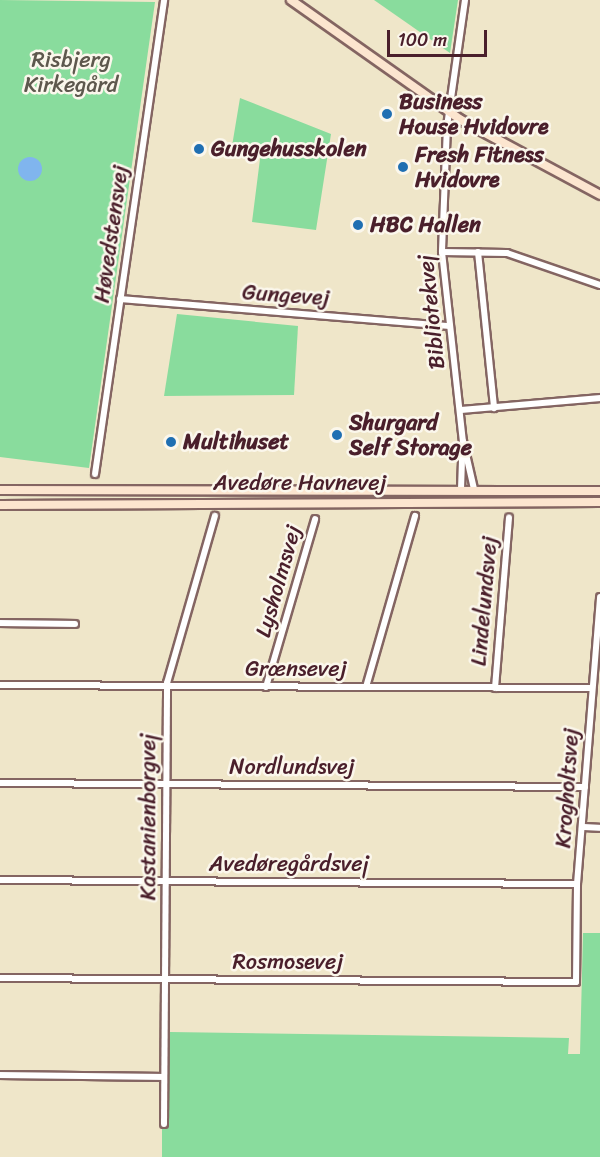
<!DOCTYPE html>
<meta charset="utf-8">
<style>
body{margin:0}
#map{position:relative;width:600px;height:1157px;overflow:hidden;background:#efe6c9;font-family:Sriracha,sans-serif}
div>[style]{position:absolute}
.green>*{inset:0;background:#89dc9d}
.water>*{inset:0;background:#80b5ee}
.round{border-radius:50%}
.roads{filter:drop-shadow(2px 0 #846562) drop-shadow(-2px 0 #846562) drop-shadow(0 2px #846562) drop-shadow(0 -2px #846562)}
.street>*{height:6px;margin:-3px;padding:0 3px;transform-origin:3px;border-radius:3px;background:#fff}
.secondary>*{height:8px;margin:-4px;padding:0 4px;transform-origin:4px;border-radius:4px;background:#fce5cf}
.dots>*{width:16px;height:16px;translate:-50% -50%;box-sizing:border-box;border:3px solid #fbf7ec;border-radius:50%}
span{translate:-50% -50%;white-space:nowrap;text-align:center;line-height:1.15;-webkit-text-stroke:5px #fbf7ec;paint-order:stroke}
.park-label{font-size:22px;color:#5d584d}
.poi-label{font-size:22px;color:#4a1f2b;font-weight:700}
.left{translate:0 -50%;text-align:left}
.street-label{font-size:22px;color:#4a1f2b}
.scale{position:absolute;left:387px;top:30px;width:100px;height:27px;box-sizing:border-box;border:3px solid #4a1f2b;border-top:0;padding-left:8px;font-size:18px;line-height:21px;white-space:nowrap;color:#4a1f2b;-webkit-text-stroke:4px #fbf7ec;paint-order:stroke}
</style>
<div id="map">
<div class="green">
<div style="clip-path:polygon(0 0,155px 2px,89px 468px,0 457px)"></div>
<div style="clip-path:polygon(374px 0,458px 0,450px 53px)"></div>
<div style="clip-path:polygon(240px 98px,331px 134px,316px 230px,252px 222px,261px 151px,232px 146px)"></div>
<div style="clip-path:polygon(177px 314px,298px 326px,294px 395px,164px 396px)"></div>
<div style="clip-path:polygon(583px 933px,600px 933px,600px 1157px,162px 1157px,162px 1039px,170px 1038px,170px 1032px,569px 1038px,568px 1054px,580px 1054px)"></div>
</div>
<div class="water">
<div class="round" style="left:18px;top:157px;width:24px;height:24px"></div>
</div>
<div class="roads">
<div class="street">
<div style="left:465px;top:0;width:127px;rotate:98.1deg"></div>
<div style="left:447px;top:126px;width:126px;rotate:92.3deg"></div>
<div style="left:442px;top:252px;width:190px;rotate:83.7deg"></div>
<div style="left:463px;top:441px;width:49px;rotate:77.1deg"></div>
<div style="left:442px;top:252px;width:65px;rotate:0.9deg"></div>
<div style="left:507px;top:253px;width:98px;rotate:19deg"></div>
<div style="left:478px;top:252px;width:157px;rotate:84.1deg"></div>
<div style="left:120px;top:299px;width:331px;rotate:4.7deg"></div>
<div style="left:461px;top:410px;width:140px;rotate:-4.9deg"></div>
<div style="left:95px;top:474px;width:479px;rotate:-81.7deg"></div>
<div style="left:461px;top:489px;width:33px;rotate:-88deg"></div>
<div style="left:0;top:623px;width:75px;rotate:0.8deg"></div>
<div style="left:0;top:685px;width:592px;rotate:0.29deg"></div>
<div style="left:266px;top:687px;width:175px;rotate:-73.7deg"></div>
<div style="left:366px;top:687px;width:178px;rotate:-74deg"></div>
<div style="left:495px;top:688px;width:171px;rotate:-85.3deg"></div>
<div style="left:0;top:783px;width:585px;rotate:0.39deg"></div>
<div style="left:582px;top:827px;width:18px;rotate:3deg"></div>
<div style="left:0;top:880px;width:577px;rotate:0.4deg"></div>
<div style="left:0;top:978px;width:576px;rotate:0.4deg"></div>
<div style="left:576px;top:982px;width:98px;rotate:-89.4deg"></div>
<div style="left:577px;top:884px;width:288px;rotate:-85.4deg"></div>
<div style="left:0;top:1075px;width:164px;rotate:0.7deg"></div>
<div style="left:164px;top:1124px;width:441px;rotate:-89.6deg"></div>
<div style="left:167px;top:683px;width:174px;rotate:-74deg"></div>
</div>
<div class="secondary">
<div style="left:291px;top:0;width:208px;rotate:35.2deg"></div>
<div style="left:461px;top:120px;width:158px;rotate:28.3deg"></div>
<div style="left:0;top:490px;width:600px;rotate:0.1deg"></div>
<div style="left:0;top:505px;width:600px;rotate:-0.29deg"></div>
</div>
</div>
<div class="dots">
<div style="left:387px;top:114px;background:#1f6fb2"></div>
<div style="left:199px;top:149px;background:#1f6fb2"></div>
<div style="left:403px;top:167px;background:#1f6fb2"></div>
<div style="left:358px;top:225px;background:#1f6fb2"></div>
<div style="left:337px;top:435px;background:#1f6fb2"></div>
<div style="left:171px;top:442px;background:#1f6fb2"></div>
</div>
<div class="park-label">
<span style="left:71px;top:72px">Risbjerg<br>Kirkegård</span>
</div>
<div class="poi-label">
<span class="left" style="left:399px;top:114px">Business<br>House Hvidovre</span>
<span class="left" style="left:211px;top:149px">Gungehusskolen</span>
<span class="left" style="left:415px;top:167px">Fresh Fitness<br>Hvidovre</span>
<span class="left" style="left:370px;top:225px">HBC Hallen</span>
<span class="left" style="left:349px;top:435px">Shurgard<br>Self Storage</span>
<span class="left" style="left:183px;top:442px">Multihuset</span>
</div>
<div class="street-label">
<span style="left:111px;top:234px;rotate:-82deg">Høvedstensvej</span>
<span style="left:286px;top:295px;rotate:4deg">Gungevej</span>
<span style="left:431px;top:312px;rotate:-96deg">Bibliotekvej</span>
<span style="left:300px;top:483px">Avedøre Havnevej</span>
<span style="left:278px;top:581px;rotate:-74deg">Lysholmsvej</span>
<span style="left:484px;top:601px;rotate:-85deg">Lindelundsvej</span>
<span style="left:296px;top:669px">Grænsevej</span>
<span style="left:292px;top:767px">Nordlundsvej</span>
<span style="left:567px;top:788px;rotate:-86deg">Krogholtsvej</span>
<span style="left:148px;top:817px;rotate:-90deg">Kastanienborgvej</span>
<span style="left:289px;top:864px">Avedøregårdsvej</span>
<span style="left:288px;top:962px">Rosmosevej</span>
</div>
<div class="scale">100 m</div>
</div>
